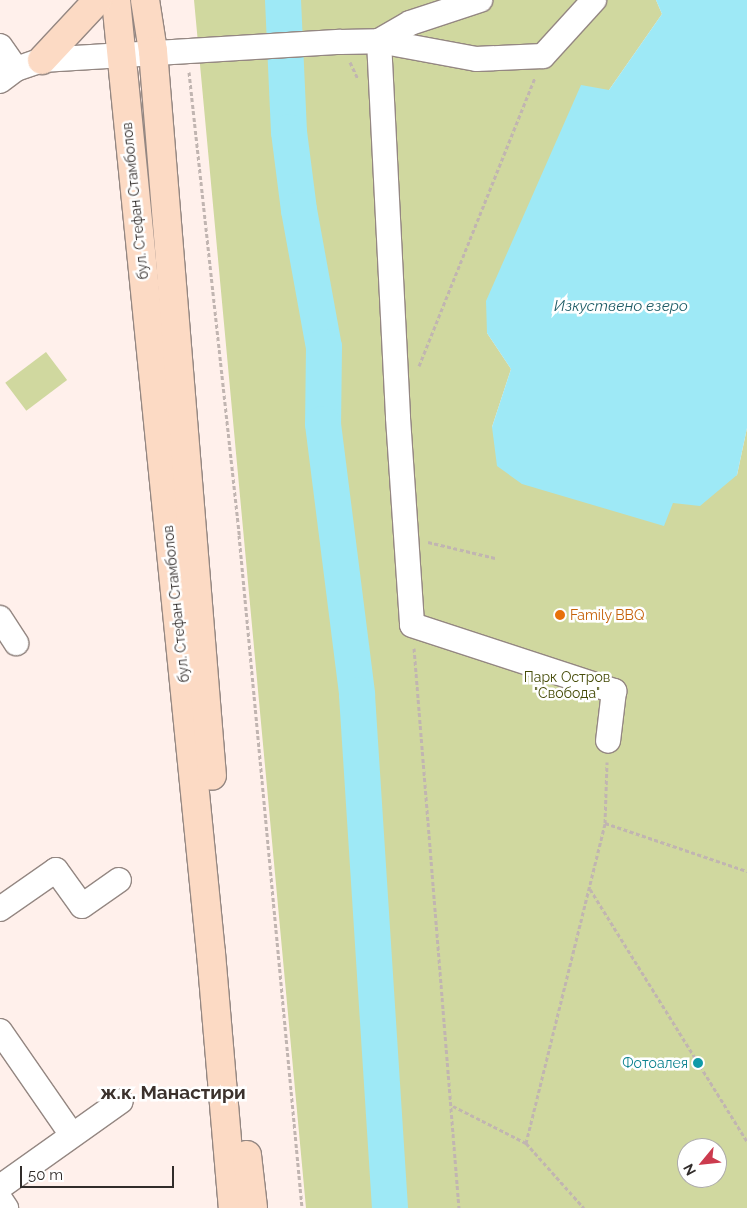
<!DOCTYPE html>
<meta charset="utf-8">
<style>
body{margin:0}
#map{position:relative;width:747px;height:1208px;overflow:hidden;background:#fff0eb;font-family:Raleway,sans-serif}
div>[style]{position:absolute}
.green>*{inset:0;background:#d0d89f;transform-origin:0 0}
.water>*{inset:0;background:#9ee9f6}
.river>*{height:36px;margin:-18px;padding:0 18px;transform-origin:18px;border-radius:18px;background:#9ee9f6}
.path>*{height:3px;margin-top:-1.5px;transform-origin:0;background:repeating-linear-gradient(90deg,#c1b5b1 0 4px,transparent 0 6.5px)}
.roads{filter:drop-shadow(1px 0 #948782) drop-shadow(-1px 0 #948782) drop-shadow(0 1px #948782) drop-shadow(0 -1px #948782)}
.minor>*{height:24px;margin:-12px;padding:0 12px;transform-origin:12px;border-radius:12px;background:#fff}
.major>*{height:28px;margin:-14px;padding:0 14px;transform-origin:14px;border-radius:14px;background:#fcdac4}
.dots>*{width:14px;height:14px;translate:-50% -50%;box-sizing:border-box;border:2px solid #fff;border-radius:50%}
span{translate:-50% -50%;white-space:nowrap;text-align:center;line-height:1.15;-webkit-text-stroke:5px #fff;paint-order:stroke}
.street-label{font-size:14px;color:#312c2a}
.food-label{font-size:14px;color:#c56008}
.left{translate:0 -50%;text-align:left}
.park-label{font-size:14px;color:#464c09}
.culture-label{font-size:14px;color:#0d838f}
.right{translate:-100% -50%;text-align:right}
.water-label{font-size:15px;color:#1e5c66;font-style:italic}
.district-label{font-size:19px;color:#3c322d;font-weight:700}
.north{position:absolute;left:677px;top:1138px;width:50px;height:50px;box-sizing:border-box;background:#fff;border:1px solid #adabaa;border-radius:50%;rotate:242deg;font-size:14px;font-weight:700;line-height:20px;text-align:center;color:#312c2a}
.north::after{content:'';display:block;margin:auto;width:18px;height:22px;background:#cc3b4e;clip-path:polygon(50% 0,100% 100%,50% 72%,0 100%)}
.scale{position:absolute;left:20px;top:1166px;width:154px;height:22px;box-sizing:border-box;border:2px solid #312c2a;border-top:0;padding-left:6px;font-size:15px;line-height:18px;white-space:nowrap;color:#312c2a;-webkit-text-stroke:4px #fff;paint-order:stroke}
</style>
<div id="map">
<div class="green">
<div style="clip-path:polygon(evenodd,194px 0,656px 0,662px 14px,609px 90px,487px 333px,511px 369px,492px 427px,673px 503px,737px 475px,747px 428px,747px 1208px,306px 1208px,194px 0,687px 1148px,717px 1148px,717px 1178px,687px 1178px,687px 1148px)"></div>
<div style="left:46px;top:352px;width:35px;height:51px;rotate:53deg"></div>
</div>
<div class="water">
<div style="clip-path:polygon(656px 0,747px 0,747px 428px,737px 475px,700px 506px,673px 503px,664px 526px,522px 484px,497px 466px,492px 427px,511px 369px,487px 333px,486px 301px,581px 85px,609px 90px,662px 14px)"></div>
</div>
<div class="river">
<div style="left:283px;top:0;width:132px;rotate:87.4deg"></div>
<div style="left:289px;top:132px;width:79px;rotate:82.7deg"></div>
<div style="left:299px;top:210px;width:139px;rotate:79.7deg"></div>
<div style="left:324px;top:347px;width:77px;rotate:90.7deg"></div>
<div style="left:323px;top:424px;width:273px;rotate:82.8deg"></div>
<div style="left:357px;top:695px;width:514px;rotate:86.32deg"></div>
</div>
<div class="path">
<div style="left:350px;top:62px;width:19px;rotate:65deg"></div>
<div style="left:189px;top:72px;width:466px;rotate:83.8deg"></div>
<div style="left:239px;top:535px;width:676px;rotate:84.65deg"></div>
<div style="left:419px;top:366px;width:311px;rotate:-68.1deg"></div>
<div style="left:428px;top:542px;width:69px;rotate:13.4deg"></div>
<div style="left:414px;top:648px;width:562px;rotate:85.41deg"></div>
<div style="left:605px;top:823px;width:150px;rotate:18.7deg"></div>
<div style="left:590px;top:889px;width:297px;rotate:58.1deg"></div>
<div style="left:453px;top:1106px;width:82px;rotate:26.9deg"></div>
<div style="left:526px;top:1143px;width:87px;rotate:48.3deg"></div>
<div style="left:526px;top:1143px;width:330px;rotate:-76.1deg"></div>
<div style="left:605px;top:823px;width:61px;rotate:-88.1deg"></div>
</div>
<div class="roads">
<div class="minor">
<div style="left:379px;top:41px;width:377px;rotate:87.1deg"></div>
<div style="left:398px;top:418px;width:207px;rotate:86.1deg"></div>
<div style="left:412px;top:625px;width:213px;rotate:18.1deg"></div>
<div style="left:614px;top:691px;width:50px;rotate:96.8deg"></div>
<div style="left:379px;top:41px;width:36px;rotate:-30deg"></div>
<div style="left:410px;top:23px;width:74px;rotate:-18.2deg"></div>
<div style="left:0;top:46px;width:28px;rotate:55deg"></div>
<div style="left:0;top:81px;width:20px;rotate:-37deg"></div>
<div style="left:16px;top:69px;width:28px;rotate:-19deg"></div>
<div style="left:42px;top:60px;width:299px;rotate:-3.5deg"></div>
<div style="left:340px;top:42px;width:39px;rotate:-1deg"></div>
<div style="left:379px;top:41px;width:99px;rotate:10.5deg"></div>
<div style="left:476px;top:59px;width:67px;rotate:-2.6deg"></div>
<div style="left:543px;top:56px;width:76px;rotate:-47.7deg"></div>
<div style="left:0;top:618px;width:30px;rotate:57deg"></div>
<div style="left:0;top:909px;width:68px;rotate:-34.9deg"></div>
<div style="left:56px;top:870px;width:44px;rotate:54.2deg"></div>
<div style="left:82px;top:906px;width:45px;rotate:-35.1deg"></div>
<div style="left:0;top:1031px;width:126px;rotate:55.3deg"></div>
<div style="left:0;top:1187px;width:148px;rotate:-35.4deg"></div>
<div style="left:0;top:1199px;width:11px;rotate:56deg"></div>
</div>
<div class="major">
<div style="left:116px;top:0;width:958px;rotate:84.31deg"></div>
<div style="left:211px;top:953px;width:256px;rotate:85.1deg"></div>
<div style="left:145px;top:0;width:52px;rotate:81.1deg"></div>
<div style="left:153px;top:51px;width:727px;rotate:85.35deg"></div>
<div style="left:42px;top:60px;width:82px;rotate:-47deg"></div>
<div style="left:247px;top:1155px;width:53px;rotate:83.5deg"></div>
</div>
</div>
<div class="dots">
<div style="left:560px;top:615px;background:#e8710a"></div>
<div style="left:698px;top:1063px;background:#0f9aa8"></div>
</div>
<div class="street-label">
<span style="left:135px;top:201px;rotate:-96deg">бул. Стефан Стамболов</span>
<span style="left:176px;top:604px;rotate:-96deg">бул. Стефан Стамболов</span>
</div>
<div class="food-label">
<span class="left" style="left:570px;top:615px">Family BBQ</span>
</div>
<div class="park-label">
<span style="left:567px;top:685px">Парк Остров<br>"Свобода"</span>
</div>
<div class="culture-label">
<span class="right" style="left:688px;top:1063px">Фотоалея</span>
</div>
<div class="water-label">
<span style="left:621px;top:307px">Изкуствено езеро</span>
</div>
<div class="district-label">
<span style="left:173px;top:1093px">ж.к. Манастири</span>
</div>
<div class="north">N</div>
<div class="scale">50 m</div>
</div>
